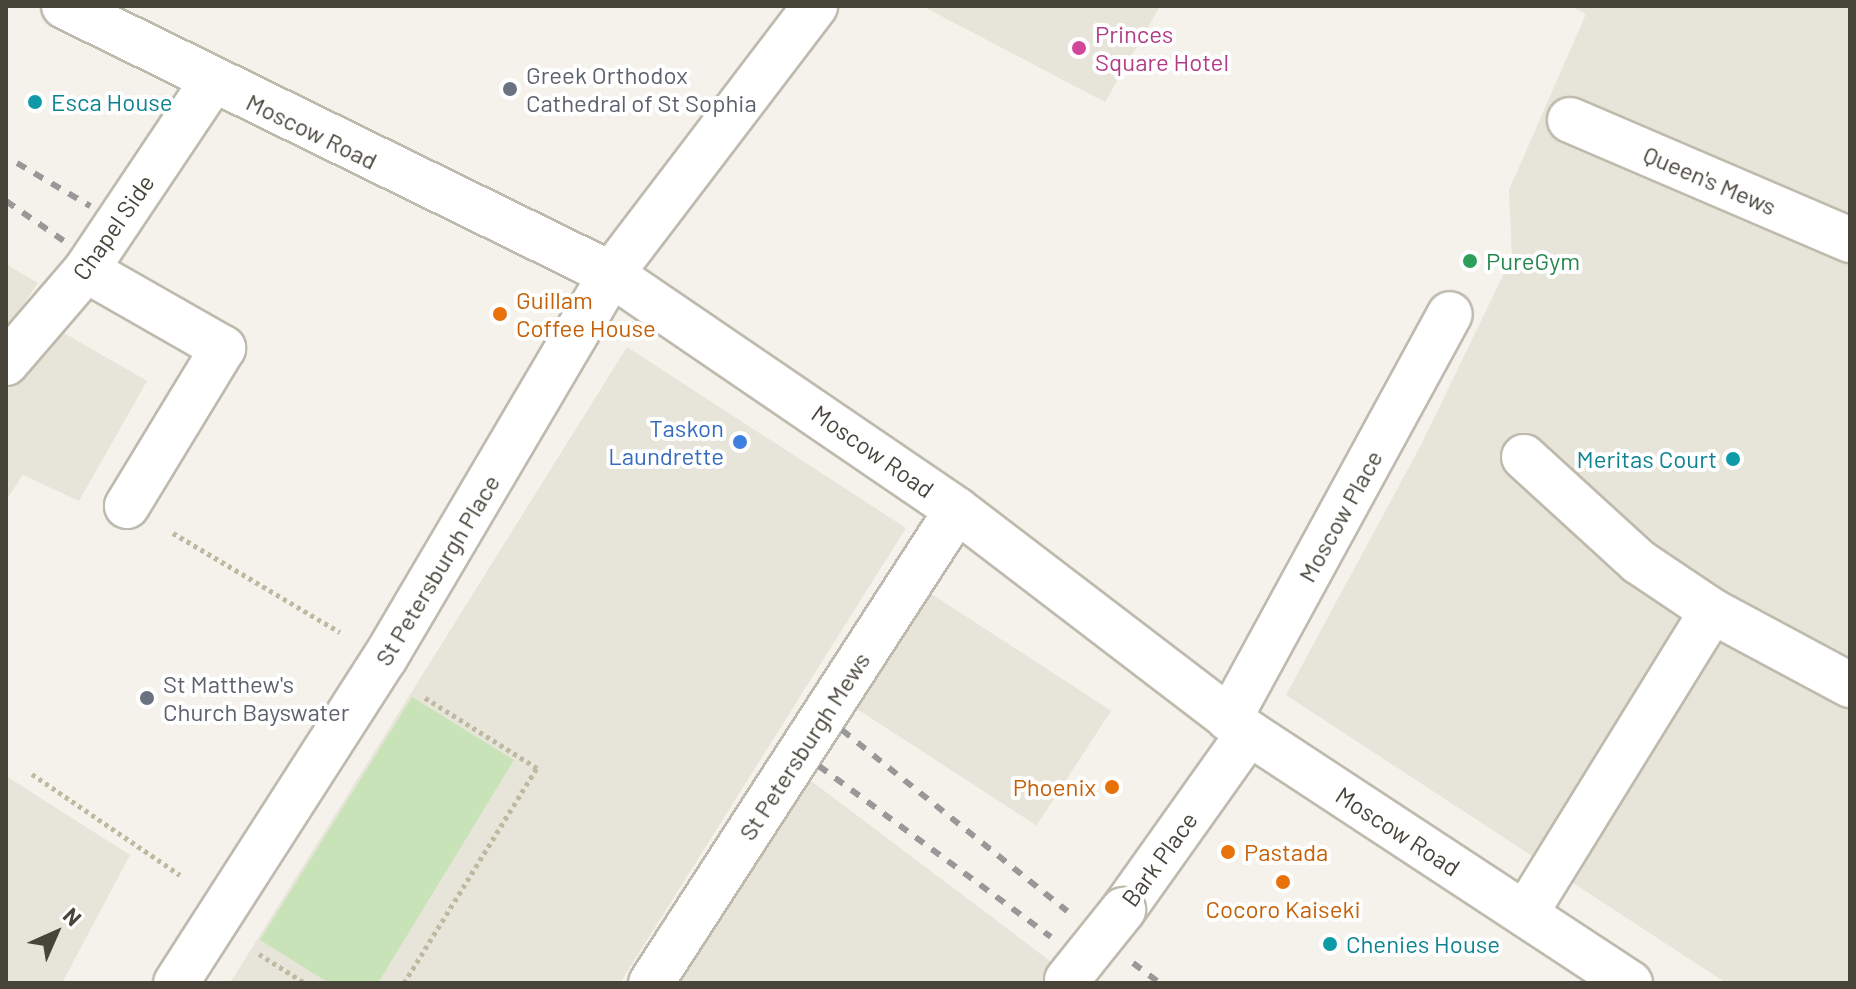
<!DOCTYPE html>
<style>
body{margin:0}
#map{position:relative;width:1856px;height:989px;overflow:hidden;background:#f4f2eb;font-family:Barlow,sans-serif}
div>[style]{position:absolute}
.residential>*{inset:0;background:#e7e5d9;transform-origin:0 0}
.green>*{inset:0;background:#c9e3b8}
.path>*{height:5px;margin-top:-2.5px;transform-origin:0;background:repeating-linear-gradient(90deg,#bfb9a1 0 4px,transparent 0 8px)}
.roads{filter:drop-shadow(2px 0 #bebbae) drop-shadow(-2px 0 #bebbae) drop-shadow(0 2px #bebbae) drop-shadow(0 -2px #bebbae)}
.minor>*{height:44px;margin:-22px;padding:0 22px;transform-origin:22px;border-radius:22px;background:#fff}
.rail>*{height:6px;margin-top:-3px;transform-origin:0;background:repeating-linear-gradient(90deg,#989898 0 10px,transparent 0 20px)}
.bridges{filter:drop-shadow(2px 0 #bebbae) drop-shadow(-2px 0 #bebbae) drop-shadow(0 2px #bebbae) drop-shadow(0 -2px #bebbae)}
.minor-bridge>*{height:44px;margin:-22px;padding:0 22px;transform-origin:22px;border-radius:22px;background:#fff}
.dots>*{width:22px;height:22px;translate:-50% -50%;box-sizing:border-box;border:4px solid #fff;border-radius:50%}
span{translate:-50% -50%;white-space:nowrap;text-align:center;line-height:1.15;-webkit-text-stroke:8px #fff;paint-order:stroke}
.hotel-label{font-size:24px;color:#b23c85}
.left{translate:0 -50%;text-align:left}
.worship-label{font-size:24px;color:#5b616d}
.culture-label{font-size:24px;color:#0d838f}
.right{translate:-100% -50%;text-align:right}
.street-label{font-size:24px;color:#474439}
.leisure-label{font-size:24px;color:#27864d}
.food-label{font-size:24px;color:#c56008}
.shop-label{font-size:24px;color:#366cbe}
.frame{position:absolute;inset:0;border:8px solid #474439;pointer-events:none}
.north{position:absolute;left:16px;top:893px;width:80px;height:80px;-webkit-text-stroke:6px #fff;paint-order:stroke;rotate:45deg;font-size:22px;font-weight:700;line-height:32px;text-align:center;color:#474439}
.north::after{content:'';display:block;margin:auto;width:28px;height:36px;background:#474439;clip-path:polygon(50% 0,100% 100%,50% 72%,0 100%)}
</style>
<div id="map">
<div class="residential">
<div style="clip-path:polygon(922px 6px,1160px 6px,1105px 102px)"></div>
<div style="clip-path:polygon(1570px 6px,1850px 6px,1850px 983px,1726px 983px,1286px 695px,1421px 445px,1512px 257px,1509px 190px,1586px 14px)"></div>
<div style="clip-path:polygon(6px 264px,38px 283px,21px 308px,147px 381px,79px 501px,23px 475px,6px 500px)"></div>
<div style="clip-path:polygon(627px 347px,906px 528px,620px 983px,230px 983px)"></div>
<div style="left:930px;top:593px;width:216px;height:137px;rotate:33deg"></div>
<div style="clip-path:polygon(6px 776px,130px 855px,62px 983px,6px 983px)"></div>
<div style="clip-path:polygon(810px 780px,1054px 964px,1042px 983px,675px 983px)"></div>
</div>
<div class="green">
<div style="clip-path:polygon(412px 697px,514px 760px,378px 983px,329px 983px,260px 940px)"></div>
</div>
<div class="path">
<div style="left:173px;top:533px;width:194px;rotate:30.7deg"></div>
<div style="left:32px;top:774px;width:179px;rotate:34.3deg"></div>
<div style="left:259px;top:954px;width:54px;rotate:32.2deg"></div>
<div style="left:404px;top:983px;width:253px;rotate:-58.3deg"></div>
<div style="left:537px;top:768px;width:133px;rotate:-147.9deg"></div>
</div>
<div class="roads">
<div class="minor">
<div style="left:64px;top:6px;width:609px;rotate:26.1deg"></div>
<div style="left:611px;top:274px;width:419px;rotate:34.3deg"></div>
<div style="left:957px;top:510px;width:367px;rotate:37.4deg"></div>
<div style="left:1249px;top:733px;width:456px;rotate:33.3deg"></div>
<div style="left:1570px;top:120px;width:305px;rotate:23.2deg"></div>
<div style="left:86px;top:270px;width:158px;rotate:29.7deg"></div>
<div style="left:223px;top:348px;width:185px;rotate:121.3deg"></div>
<div style="left:6px;top:363px;width:123px;rotate:-49.3deg"></div>
<div style="left:86px;top:270px;width:225px;rotate:-56.2deg"></div>
<div style="left:1524px;top:457px;width:156px;rotate:42.4deg"></div>
<div style="left:1639px;top:562px;width:88px;rotate:33.9deg"></div>
<div style="left:1229px;top:719px;width:461px;rotate:-61.4deg"></div>
<div style="left:1123px;top:910px;width:217px;rotate:-54.6deg"></div>
<div style="left:1525px;top:914px;width:356px;rotate:-58.3deg"></div>
<div style="left:1712px;top:611px;width:157px;rotate:28.2deg"></div>
<div style="left:176px;top:983px;width:386px;rotate:-57.3deg"></div>
<div style="left:385px;top:658px;width:446px;rotate:-59.5deg"></div>
<div style="left:611px;top:274px;width:337px;rotate:-52.7deg"></div>
<div style="left:651px;top:983px;width:563px;rotate:-57.1deg"></div>
</div>
</div>
<div class="rail">
<div style="left:17px;top:163px;width:85px;rotate:30.5deg"></div>
<div style="left:6px;top:201px;width:70px;rotate:34.6deg"></div>
<div style="left:842px;top:730px;width:289px;rotate:38.8deg"></div>
<div style="left:819px;top:766px;width:288px;rotate:36.4deg"></div>
<div style="left:1133px;top:963px;width:34px;rotate:37deg"></div>
</div>
<div class="bridges">
<div class="minor-bridge">
<div style="left:1067px;top:980px;width:90px;rotate:-51.3deg"></div>
</div>
</div>
<div class="dots">
<div style="left:1079px;top:48px;background:#d1479c"></div>
<div style="left:510px;top:89px;background:#6b7280"></div>
<div style="left:35px;top:102px;background:#0f9aa8"></div>
<div style="left:1470px;top:261px;background:#2e9e5b"></div>
<div style="left:500px;top:314px;background:#e8710a"></div>
<div style="left:740px;top:442px;background:#3f7fe0"></div>
<div style="left:1733px;top:459px;background:#0f9aa8"></div>
<div style="left:147px;top:698px;background:#6b7280"></div>
<div style="left:1112px;top:787px;background:#e8710a"></div>
<div style="left:1228px;top:852px;background:#e8710a"></div>
<div style="left:1283px;top:882px;background:#e8710a"></div>
<div style="left:1330px;top:944px;background:#0f9aa8"></div>
</div>
<div class="hotel-label">
<span class="left" style="left:1095px;top:48px">Princes<br>Square Hotel</span>
</div>
<div class="worship-label">
<span class="left" style="left:526px;top:89px">Greek Orthodox<br>Cathedral of St Sophia</span>
<span class="left" style="left:163px;top:698px">St Matthew's<br>Church Bayswater</span>
</div>
<div class="culture-label">
<span class="left" style="left:51px;top:102px">Esca House</span>
<span class="right" style="left:1717px;top:459px">Meritas Court</span>
<span class="left" style="left:1346px;top:944px">Chenies House</span>
</div>
<div class="street-label">
<span style="left:312px;top:131px;rotate:26deg">Moscow Road</span>
<span style="left:1710px;top:180px;rotate:23deg">Queen's Mews</span>
<span style="left:113px;top:227px;rotate:-55deg">Chapel Side</span>
<span style="left:873px;top:451px;rotate:35deg">Moscow Road</span>
<span style="left:1340px;top:516px;rotate:-61deg">Moscow Place</span>
<span style="left:437px;top:570px;rotate:-59deg">St Petersburgh Place</span>
<span style="left:804px;top:746px;rotate:-57deg">St Petersburgh Mews</span>
<span style="left:1398px;top:831px;rotate:33deg">Moscow Road</span>
<span style="left:1159px;top:859px;rotate:-54deg">Bark Place</span>
</div>
<div class="leisure-label">
<span class="left" style="left:1486px;top:261px">PureGym</span>
</div>
<div class="food-label">
<span class="left" style="left:516px;top:314px">Guillam<br>Coffee House</span>
<span class="right" style="left:1096px;top:787px">Phoenix</span>
<span class="left" style="left:1244px;top:852px">Pastada</span>
<span style="left:1283px;top:909px">Cocoro Kaiseki</span>
</div>
<div class="shop-label">
<span class="right" style="left:724px;top:442px">Taskon<br>Laundrette</span>
</div>
<div class="frame"></div>
<div class="north">N</div>
</div>
